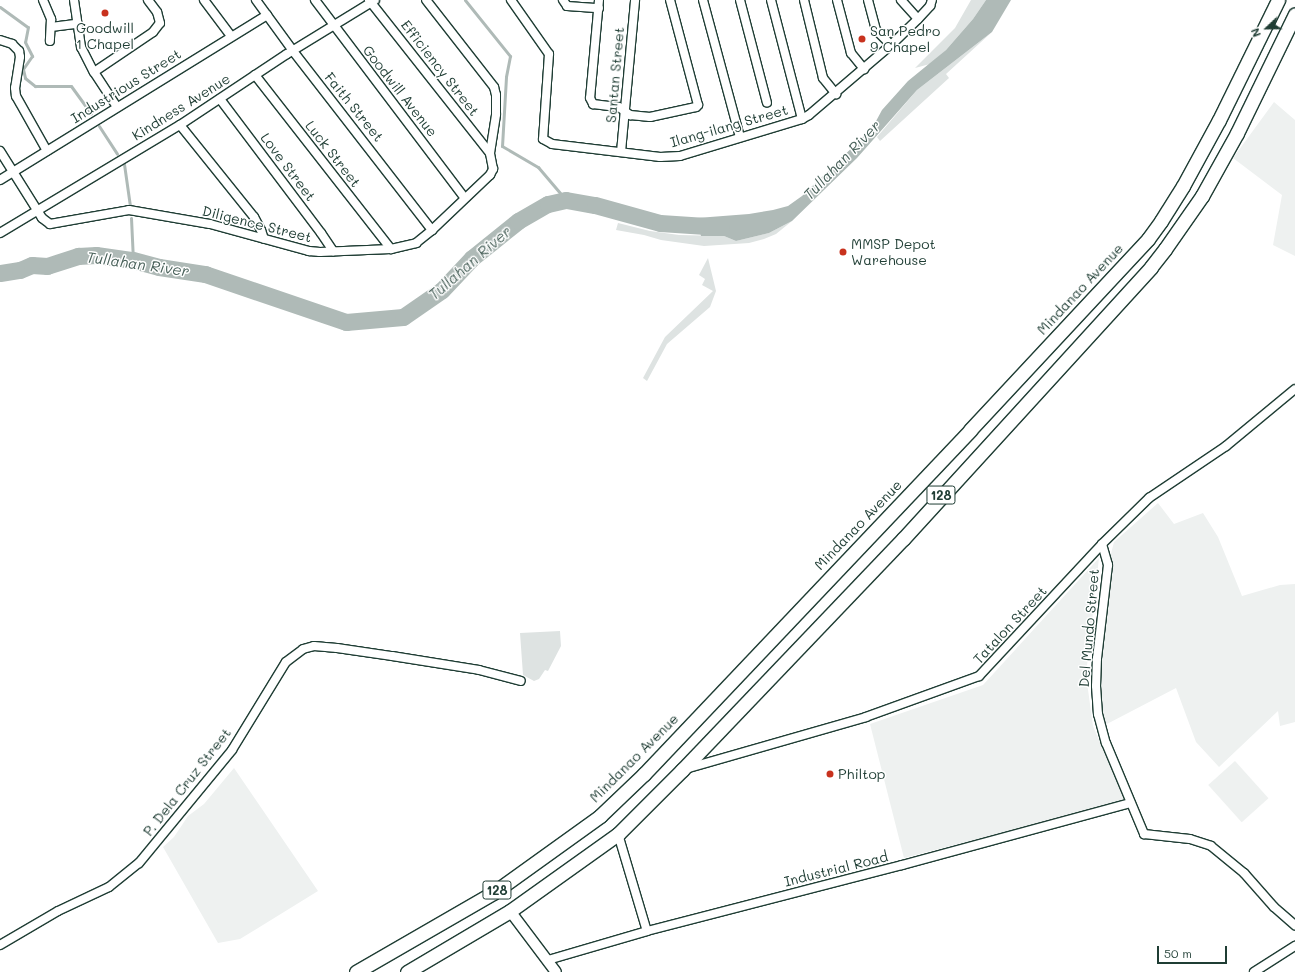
<!DOCTYPE html>
<html>
<head>
<meta charset="utf-8">
<style>
	body { margin:0 }
	#map { position:relative; width:1295px; height:972px; overflow:hidden; background:#fff; font-family:Mali,sans-serif }
	div>[style] { position:absolute }
	[style*='--x'] { left:calc(var(--x)*1px); top:calc(var(--y)*1px); width:calc(var(--w)*1px); rotate:calc(var(--a)*1deg) }
	.built>* { inset:0; background:#eef1f0; transform-origin:0 0 }
	.green>* { inset:0; background:#dee3e2 }
	.water>* { inset:0; background:#afbab7 }
	.stream>* { height:3px; margin:-1.5px; padding:0 1.5px; transform-origin:1.5px; border-radius:1.5px; background:#afbab7 }
	.river>* { height:17px; margin:-8.5px; padding:0 8.5px; transform-origin:8.5px; border-radius:8.5px; background:#afbab7 }
	.roads { filter:drop-shadow(1px 0 #1f3d34) drop-shadow(-1px 0 #1f3d34) drop-shadow(0 1px #1f3d34) drop-shadow(0 -1px #1f3d34) }
	.minor>* { height:8px; margin:-4px; padding:0 4px; transform-origin:4px; border-radius:4px; background:#fff }
	.tertiary>* { height:10px; margin:-5px; padding:0 5px; transform-origin:5px; border-radius:5px; background:#fff }
	.primary>* { height:13px; margin:-6.5px; padding:0 6.5px; transform-origin:6.5px; border-radius:6.5px; background:#fff }
	.dots>* { width:11px; height:11px; translate:-50% -50%; box-sizing:border-box; border:2px solid #fff; border-radius:50% }
	span { translate:-50% -50%; white-space:nowrap; text-align:center; line-height:1.15; -webkit-text-stroke:3px #fff; paint-order:stroke }
	.shield-label span { padding:1px 3px; background:#fff; border:1px solid; border-radius:3px; -webkit-text-stroke-width:0 }
	.shield-label { font-size:13px; color:#1f3d34; font-weight:700 }
	.poi-label { font-size:14px; color:#1f3d34 }
	.left { translate:0 -50%; text-align:left }
	.street-label { font-size:14px; color:#1f3d34 }
	.water-label { font-size:15px; color:#4a625b; font-style:italic }
	.north { position:absolute; left:1247px; top:8px; width:40px; height:40px; -webkit-text-stroke:3px #fff; paint-order:stroke; rotate:248deg; font-size:11px; font-weight:700; line-height:16px; text-align:center; color:#1f3d34 }
	.north::after { content:''; display:block; margin:auto; width:14px; height:18px; background:#1f3d34; clip-path:polygon(50% 0,100% 100%,50% 72%,0 100%) }
	.scale { position:absolute; left:1157px; top:946px; width:70px; height:18px; box-sizing:border-box; border:2px solid #1f3d34; border-top:0; padding-left:5px; font-size:12px; line-height:14px; white-space:nowrap; color:#1f3d34; -webkit-text-stroke:3px #fff; paint-order:stroke }
</style>
</head>
<body>
<div id="map">
	<div class="built">
		<i style="clip-path:polygon(1274px 102px,1295px 120px,1295px 256px,1273px 245px,1282px 195px,1233px 158px)"></i>
		<i style="clip-path:polygon(1158px 503px,1174px 524px,1203px 513px,1218px 537px,1242px 596px,1280px 585px,1295px 584px,1295px 722px,1280px 726px,1278px 711px,1219px 767px,1196px 742px,1176px 688px,1105px 725px,1097px 686px,1107px 569px,1114px 542px)"></i>
		<i style="clip-path:polygon(1099px 558px,1086px 675px,1093px 726px,1125px 801px,904px 858px,870px 724px,983px 685px)"></i>
		<i style="left:1235px;top:761px;width:50px;height:36px;rotate:48deg"></i>
		<i style="clip-path:polygon(234px 768px,318px 891px,240px 939px,218px 943px,163px 847px,174px 837px,188px 816px,204px 804px)"></i>
	</div>
	<div class="green">
		<i style="clip-path:polygon(971px 0,986px 0,973px 19px,946px 50px,930px 64px,915px 68px,955px 28px)"></i>
		<i style="clip-path:polygon(992px 32px,946px 74px,949px 78px,880px 141px,877px 137px,917px 90px)"></i>
		<i style="clip-path:polygon(792px 221px,776px 234px,764px 239px,749px 243px,704px 246px,661px 240px,644px 235px,616px 230px,618px 223px,650px 231px,679px 235px,724px 236px,736px 241px,769px 233px)"></i>
		<i style="clip-path:polygon(708px 258px,716px 291px,710px 307px,667px 344px,647px 381px,643px 378px,665px 337px,713px 291px,702px 285px,705px 279px,699px 275px)"></i>
		<i style="clip-path:polygon(560px 631px,561px 646px,548px 671px,545px 670px,539px 679px,534px 681px,523px 675px,520px 633px)"></i>
	</div>
	<div class="water">
		<i style="clip-path:polygon(986px 0,1011px 0,992px 32px,917px 90px,857px 158px,792px 221px,769px 233px,736px 241px,724px 236px,701px 236px,697px 218px,749px 214px,773px 210px,788px 206px,802px 196px,861px 139px,875px 123px,882px 110px,908px 81px,946px 50px,973px 19px)"></i>
	</div>
	<div class="stream">
		<i style="--x:465;--y:0;--w:72;--a:51.2"></i>
		<i style="--x:510;--y:56;--w:21;--a:101"></i>
		<i style="--x:506;--y:77;--w:69;--a:93.3"></i>
		<i style="--x:502;--y:146;--w:42;--a:30.3"></i>
		<i style="--x:538;--y:167;--w:43;--a:49.7"></i>
		<i style="--x:0;--y:7;--w:34;--a:36"></i>
		<i style="--x:28;--y:27;--w:15;--a:101"></i>
		<i style="--x:25;--y:42;--w:16;--a:63"></i>
		<i style="--x:32;--y:56;--w:16;--a:125"></i>
		<i style="--x:23;--y:69;--w:9;--a:77"></i>
		<i style="--x:25;--y:78;--w:13;--a:39"></i>
		<i style="--x:35;--y:86;--w:36;--a:0"></i>
		<i style="--x:71;--y:86;--w:34;--a:54"></i>
		<i style="--x:99;--y:126;--w:33;--a:57"></i>
		<i style="--x:124;--y:164;--w:42;--a:81.9"></i>
		<i style="--x:131;--y:218;--w:42;--a:87.3"></i>
	</div>
	<div class="river">
		<i style="--x:0;--y:273;--w:20;--a:-9"></i>
		<i style="--x:20;--y:270;--w:13;--a:-23"></i>
		<i style="--x:32;--y:265;--w:15;--a:4"></i>
		<i style="--x:47;--y:266;--w:33;--a:-18"></i>
		<i style="--x:78;--y:256;--w:18;--a:-3"></i>
		<i style="--x:96;--y:255;--w:37;--a:8"></i>
		<i style="--x:133;--y:260;--w:27;--a:15"></i>
		<i style="--x:159;--y:267;--w:47;--a:8.7"></i>
		<i style="--x:205;--y:274;--w:149;--a:18.8"></i>
		<i style="--x:346;--y:322;--w:57;--a:-5"></i>
		<i style="--x:403;--y:317;--w:47;--a:-34.7"></i>
		<i style="--x:442;--y:290;--w:44;--a:-46.8"></i>
		<i style="--x:472;--y:258;--w:59;--a:-38.8"></i>
		<i style="--x:518;--y:221;--w:34;--a:-30"></i>
		<i style="--x:548;--y:204;--w:18;--a:-13"></i>
		<i style="--x:566;--y:200;--w:29;--a:10"></i>
		<i style="--x:595;--y:205;--w:67;--a:15.5"></i>
		<i style="--x:660;--y:223;--w:61;--a:3.8"></i>
	</div>
	<div class="roads">
		<div class="minor">
			<i style="--x:43;--y:0;--w:21;--a:67"></i>
			<i style="--x:51;--y:19;--w:22;--a:93"></i>
			<i style="--x:74;--y:0;--w:48;--a:81.5"></i>
			<i style="--x:81;--y:47;--w:28;--a:63"></i>
			<i style="--x:94;--y:72;--w:42;--a:56.7"></i>
			<i style="--x:204;--y:0;--w:45;--a:53.1"></i>
			<i style="--x:256;--y:0;--w:63;--a:54"></i>
			<i style="--x:293;--y:51;--w:227;--a:52.2"></i>
			<i style="--x:315;--y:0;--w:248;--a:52.9"></i>
			<i style="--x:369;--y:0;--w:195;--a:51.7"></i>
			<i style="--x:511;--y:0;--w:66;--a:54.9"></i>
			<i style="--x:549;--y:54;--w:85;--a:94"></i>
			<i style="--x:543;--y:139;--w:10;--a:29"></i>
			<i style="--x:552;--y:144;--w:109;--a:6.9"></i>
			<i style="--x:660;--y:157;--w:20;--a:-3"></i>
			<i style="--x:680;--y:156;--w:127;--a:-16.9"></i>
			<i style="--x:802;--y:119;--w:8;--a:-30"></i>
			<i style="--x:809;--y:115;--w:108;--a:-40.5"></i>
			<i style="--x:891;--y:45;--w:37;--a:-44"></i>
			<i style="--x:918;--y:19;--w:18;--a:-47"></i>
			<i style="--x:930;--y:6;--w:6;--a:-72"></i>
			<i style="--x:563;--y:0;--w:7;--a:56"></i>
			<i style="--x:567;--y:6;--w:32;--a:4"></i>
			<i style="--x:599;--y:0;--w:98;--a:95.2"></i>
			<i style="--x:590;--y:98;--w:7;--a:63"></i>
			<i style="--x:593;--y:104;--w:26;--a:7"></i>
			<i style="--x:619;--y:107;--w:14;--a:36"></i>
			<i style="--x:630;--y:115;--w:20;--a:6"></i>
			<i style="--x:650;--y:117;--w:47;--a:-12.3"></i>
			<i style="--x:696;--y:107;--w:3;--a:-45"></i>
			<i style="--x:698;--y:105;--w:109;--a:-104.9"></i>
			<i style="--x:703;--y:0;--w:142;--a:74.9"></i>
			<i style="--x:740;--y:0;--w:106;--a:75.3"></i>
			<i style="--x:771;--y:0;--w:123;--a:75.4"></i>
			<i style="--x:804;--y:0;--w:80;--a:76.3"></i>
			<i style="--x:823;--y:78;--w:21;--a:51"></i>
			<i style="--x:837;--y:0;--w:55;--a:75.2"></i>
			<i style="--x:851;--y:53;--w:21;--a:51"></i>
			<i style="--x:868;--y:0;--w:31;--a:75"></i>
			<i style="--x:876;--y:30;--w:21;--a:45"></i>
			<i style="--x:901;--y:0;--w:25;--a:48"></i>
			<i style="--x:51;--y:27;--w:26;--a:-7"></i>
			<i style="--x:0;--y:40;--w:13;--a:18"></i>
			<i style="--x:12;--y:44;--w:10;--a:45"></i>
			<i style="--x:19;--y:51;--w:6;--a:81"></i>
			<i style="--x:20;--y:57;--w:31;--a:99"></i>
			<i style="--x:15;--y:88;--w:8;--a:83"></i>
			<i style="--x:16;--y:96;--w:63;--a:60.6"></i>
			<i style="--x:94;--y:72;--w:71;--a:-34.1"></i>
			<i style="--x:153;--y:32;--w:11;--a:-52"></i>
			<i style="--x:160;--y:23;--w:11;--a:-105"></i>
			<i style="--x:157;--y:12;--w:15;--a:-127"></i>
			<i style="--x:255;--y:75;--w:221;--a:52"></i>
			<i style="--x:220;--y:99;--w:168;--a:53"></i>
			<i style="--x:321;--y:233;--w:22;--a:56"></i>
			<i style="--x:180;--y:125;--w:118;--a:51.2"></i>
			<i style="--x:254;--y:217;--w:15;--a:62"></i>
			<i style="--x:261;--y:230;--w:9;--a:72"></i>
			<i style="--x:0;--y:151;--w:79;--a:57.9"></i>
			<i style="--x:42;--y:218;--w:10;--a:37"></i>
			<i style="--x:50;--y:224;--w:80;--a:-10"></i>
			<i style="--x:129;--y:210;--w:82;--a:9.8"></i>
			<i style="--x:210;--y:224;--w:103;--a:15.3"></i>
			<i style="--x:309;--y:251;--w:11;--a:5"></i>
			<i style="--x:320;--y:252;--w:71;--a:-2.4"></i>
			<i style="--x:391;--y:249;--w:26;--a:-13"></i>
			<i style="--x:416;--y:243;--w:21;--a:-39"></i>
			<i style="--x:432;--y:230;--w:80;--a:-43.5"></i>
			<i style="--x:490;--y:175;--w:7;--a:-63"></i>
			<i style="--x:493;--y:169;--w:16;--a:-101"></i>
			<i style="--x:490;--y:153;--w:39;--a:-81"></i>
			<i style="--x:496;--y:114;--w:19;--a:-90"></i>
			<i style="--x:496;--y:95;--w:8;--a:-104"></i>
			<i style="--x:494;--y:87;--w:110;--a:-128"></i>
			<i style="--x:621;--y:152;--w:153;--a:-84.7"></i>
			<i style="--x:0;--y:180;--w:314;--a:-31.7"></i>
			<i style="--x:0;--y:233;--w:210;--a:-31"></i>
			<i style="--x:180;--y:125;--w:128;--a:-33.6"></i>
			<i style="--x:287;--y:54;--w:103;--a:-31.5"></i>
			<i style="--x:1102;--y:544;--w:22;--a:74"></i>
			<i style="--x:1108;--y:565;--w:94;--a:96.7"></i>
			<i style="--x:1097;--y:658;--w:28;--a:92"></i>
			<i style="--x:1096;--y:686;--w:28;--a:86"></i>
			<i style="--x:1098;--y:714;--w:30;--a:75"></i>
			<i style="--x:1106;--y:743;--w:99;--a:67.3"></i>
			<i style="--x:1144;--y:834;--w:46;--a:6.2"></i>
			<i style="--x:1190;--y:839;--w:22;--a:18"></i>
			<i style="--x:1211;--y:846;--w:43;--a:39.3"></i>
			<i style="--x:1244;--y:873;--w:45;--a:48.6"></i>
			<i style="--x:1274;--y:907;--w:28;--a:41"></i>
			<i style="--x:685;--y:769;--w:188;--a:-16"></i>
			<i style="--x:866;--y:717;--w:120;--a:-19.9"></i>
			<i style="--x:979;--y:676;--w:180;--a:-47"></i>
			<i style="--x:1102;--y:544;--w:66;--a:-44.4"></i>
			<i style="--x:1149;--y:498;--w:93;--a:-34"></i>
			<i style="--x:1226;--y:446;--w:89;--a:-39.6"></i>
			<i style="--x:618;--y:834;--w:101;--a:73.4"></i>
			<i style="--x:0;--y:945;--w:67;--a:-30.4"></i>
			<i style="--x:58;--y:911;--w:56;--a:-25.2"></i>
			<i style="--x:109;--y:887;--w:38;--a:-39"></i>
			<i style="--x:139;--y:863;--w:146;--a:-50.5"></i>
			<i style="--x:232;--y:750;--w:103;--a:-58.5"></i>
			<i style="--x:286;--y:662;--w:21;--a:-37"></i>
			<i style="--x:303;--y:649;--w:11;--a:-15"></i>
			<i style="--x:314;--y:646;--w:23;--a:5"></i>
			<i style="--x:337;--y:648;--w:56;--a:8.3"></i>
			<i style="--x:392;--y:656;--w:88;--a:9.1"></i>
			<i style="--x:479;--y:670;--w:43;--a:14.7"></i>
			<i style="--x:548;--y:960;--w:103;--a:-16.3"></i>
			<i style="--x:647;--y:931;--w:263;--a:-14.5"></i>
			<i style="--x:902;--y:865;--w:236;--a:-15.2"></i>
			<i style="--x:1254;--y:972;--w:49;--a:-32.4"></i>
		</div>
		<div class="tertiary">
			<i style="--x:510;--y:911;--w:76;--a:53"></i>
		</div>
		<div class="primary">
			<i style="--x:356;--y:972;--w:158;--a:-30"></i>
			<i style="--x:493;--y:893;--w:132;--a:-35.7"></i>
			<i style="--x:600;--y:816;--w:61;--a:-43.7"></i>
			<i style="--x:644;--y:774;--w:474;--a:-46.5"></i>
			<i style="--x:970;--y:430;--w:261;--a:-47"></i>
			<i style="--x:1148;--y:239;--w:22;--a:-54"></i>
			<i style="--x:1161;--y:221;--w:41;--a:-57.8"></i>
			<i style="--x:1183;--y:186;--w:75;--a:-61.4"></i>
			<i style="--x:1219;--y:120;--w:134;--a:-63.8"></i>
			<i style="--x:407;--y:972;--w:120;--a:-30.6"></i>
			<i style="--x:510;--y:911;--w:133;--a:-35.5"></i>
			<i style="--x:618;--y:834;--w:91;--a:-45"></i>
			<i style="--x:682;--y:770;--w:320;--a:-46.3"></i>
			<i style="--x:903;--y:539;--w:368;--a:-47.6"></i>
			<i style="--x:1151;--y:267;--w:23;--a:-52"></i>
			<i style="--x:1165;--y:249;--w:65;--a:-55.1"></i>
			<i style="--x:1202;--y:196;--w:72;--a:-60.9"></i>
			<i style="--x:1237;--y:133;--w:132;--a:-64"></i>
		</div>
	</div>
	<div class="dots">
		<i style="left:105px;top:13px;background:#c8321e"></i>
		<i style="left:862px;top:39px;background:#c8321e"></i>
		<i style="left:843px;top:252px;background:#c8321e"></i>
		<i style="left:830px;top:774px;background:#c8321e"></i>
	</div>
	<div class="shield-label">
		<span style="left:941px;top:495px">128</span>
		<span style="left:497px;top:890px">128</span>
	</div>
	<div class="poi-label">
		<span style="left:105px;top:36px">Goodwill<br>1 Chapel</span>
		<span class="left" style="left:870px;top:39px">San Pedro<br>9 Chapel</span>
		<span class="left" style="left:851px;top:252px">MMSP Depot<br>Warehouse</span>
		<span class="left" style="left:838px;top:774px">Philtop</span>
	</div>
	<div class="street-label">
		<span style="left:440px;top:68px;rotate:52deg">Efficiency Street</span>
		<span style="left:615px;top:75px;rotate:-85deg">Santan Street</span>
		<span style="left:126px;top:86px;rotate:-32deg">Industrious Street</span>
		<span style="left:400px;top:91px;rotate:52deg">Goodwill Avenue</span>
		<span style="left:181px;top:107px;rotate:-32deg">Kindness Avenue</span>
		<span style="left:354px;top:107px;rotate:51deg">Faith Street</span>
		<span style="left:729px;top:126px;rotate:-16deg">Ilang-ilang Street</span>
		<span style="left:333px;top:154px;rotate:52deg">Luck Street</span>
		<span style="left:288px;top:167px;rotate:53deg">Love Street</span>
		<span style="left:257px;top:224px;rotate:14deg">Diligence Street</span>
		<span style="left:1080px;top:289px;rotate:-47deg">Mindanao Avenue</span>
		<span style="left:858px;top:525px;rotate:-46deg">Mindanao Avenue</span>
		<span style="left:1010px;top:625px;rotate:-47deg">Tatalon Street</span>
		<span style="left:1089px;top:628px;rotate:-85deg">Del Mundo Street</span>
		<span style="left:634px;top:758px;rotate:-45deg">Mindanao Avenue</span>
		<span style="left:187px;top:782px;rotate:-52deg">P. Dela Cruz Street</span>
		<span style="left:836px;top:869px;rotate:-14deg">Industrial Road</span>
	</div>
	<div class="water-label">
		<span style="left:842px;top:160px;rotate:-46deg">Tullahan River</span>
		<span style="left:470px;top:263px;rotate:-41deg">Tullahan River</span>
		<span style="left:138px;top:264px;rotate:8deg">Tullahan River</span>
	</div>
	<div class="north">N</div>
	<div class="scale">50 m</div>
</div>
</body>
</html>
